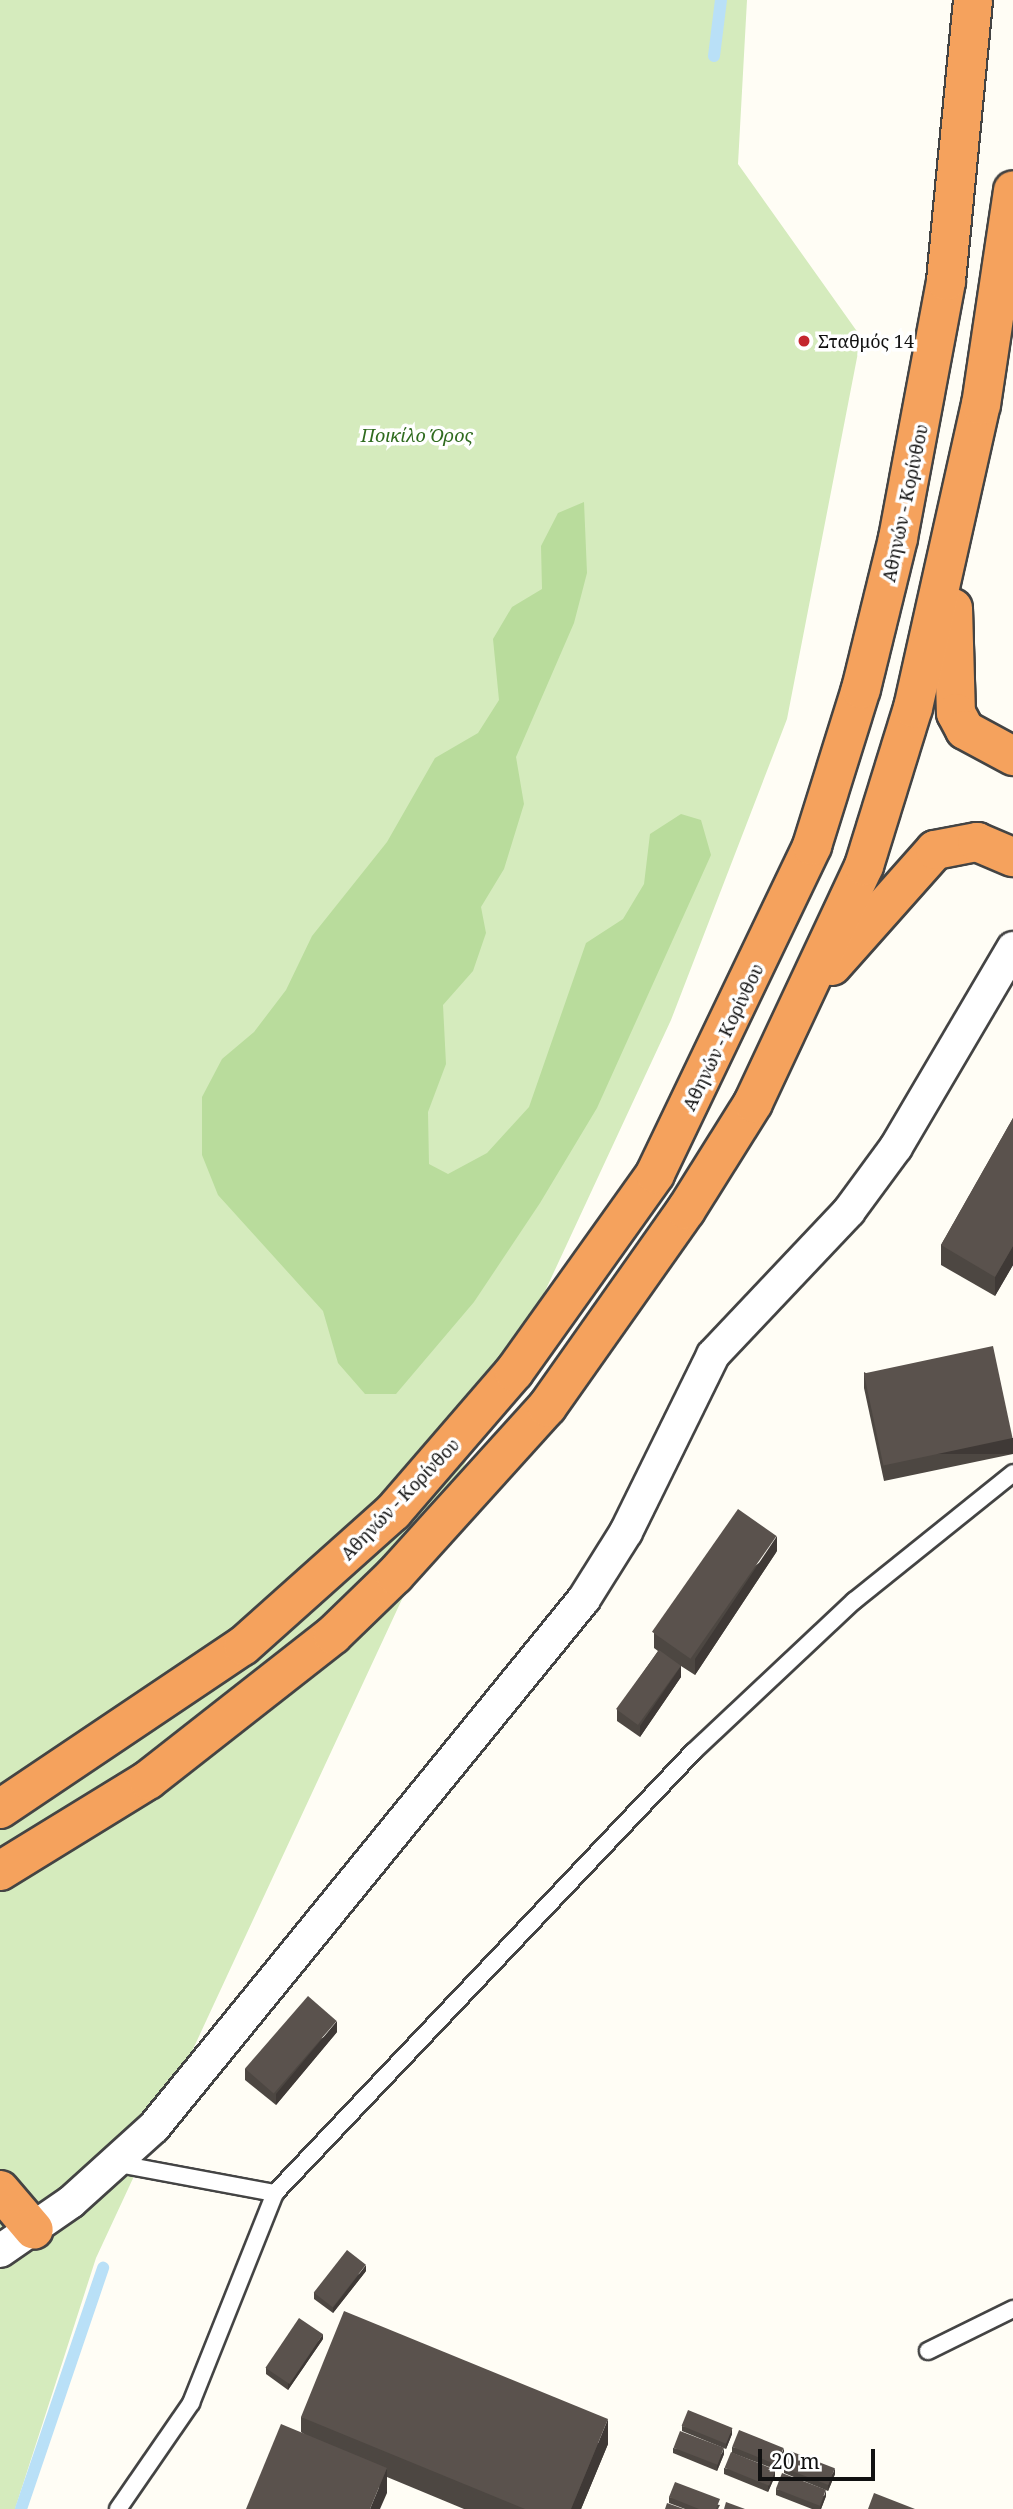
<!DOCTYPE html>
<html>
<head>
<meta charset="utf-8">
<style>
	body { margin:0 }
	#map { position:relative; width:1013px; height:2509px; overflow:hidden; background:#fffdf5; font-family:"Noto Serif",serif }
	div>[style] { position:absolute }
	[style*='--x'] { left:calc(var(--x)*1px); top:calc(var(--y)*1px); width:calc(var(--w)*1px); rotate:calc(var(--a)*1deg) }
	.green>* { inset:0; background:#d5ebbd }
	.forest>* { inset:0; background:#b9dc9c }
	.stream>* { height:12px; margin:-6px; padding:0 6px; transform-origin:6px; border-radius:6px; background:#b9e0f7 }
	.roads { filter:drop-shadow(2px 0 #444) drop-shadow(-2px 0 #444) drop-shadow(0 2px #444) drop-shadow(0 -2px #444) }
	.lane>* { height:16px; margin:-8px; padding:0 8px; transform-origin:8px; border-radius:8px; background:#fff }
	.street>* { height:32px; margin:-16px; padding:0 16px; transform-origin:16px; border-radius:16px; background:#fff }
	.highway>* { height:38px; margin:-19px; padding:0 19px; transform-origin:19px; border-radius:19px; background:#f5a25d }
	.wall>* { inset:0; background:#4d4742 }
	.shaded-wall>* { inset:0; background:#3f3936; transform-origin:0 0 }
	.building>* { inset:0; background:#5a524d; transform-origin:0 0 }
	.dots>* { width:19px; height:19px; translate:-50% -50%; box-sizing:border-box; border:4px solid #fff; border-radius:50% }
	span { translate:-50% -50%; white-space:nowrap; text-align:center; line-height:1.15; -webkit-text-stroke:7px #fff; paint-order:stroke }
	.poi-label { font-size:18px; color:#111 }
	.left { translate:0 -50%; text-align:left }
	.park-label { font-size:18px; color:#2f6b1f; font-style:italic }
	.street-label { font-size:18px; color:#111 }
	.scale { position:absolute; left:758px; top:2449px; width:117px; height:32px; box-sizing:border-box; border:4px solid #111; border-top:0; padding-left:9px; font-size:21px; line-height:24px; white-space:nowrap; color:#111; -webkit-text-stroke:5px #fff; paint-order:stroke }
</style>
</head>
<body>
<div id="map">
	<div class="green">
		<i style="clip-path:polygon(0 0,747px 0,738px 164px,861px 337px,787px 719px,671px 1020px,96px 2258px,15px 2509px,0 2509px)"></i>
	</div>
	<div class="forest">
		<i style="clip-path:polygon(584px 502px,587px 573px,574px 623px,516px 757px,524px 804px,504px 869px,481px 907px,486px 933px,473px 971px,443px 1005px,446px 1064px,428px 1112px,429px 1164px,448px 1174px,487px 1153px,529px 1107px,586px 943px,623px 919px,644px 884px,650px 834px,681px 814px,701px 820px,711px 855px,597px 1108px,540px 1203px,474px 1302px,396px 1394px,365px 1394px,338px 1363px,323px 1311px,218px 1195px,202px 1155px,202px 1097px,222px 1059px,254px 1032px,286px 990px,312px 936px,387px 842px,435px 758px,478px 733px,499px 700px,493px 639px,512px 607px,542px 589px,541px 546px,558px 513px)"></i>
	</div>
	<div class="stream">
		<i style="--x:714;--y:56;--w:56;--a:-82.9"></i>
		<i style="--x:21;--y:2509;--w:255;--a:-71.2"></i>
	</div>
	<div class="roads">
		<div class="lane">
			<i style="--x:114;--y:2163;--w:164;--a:10.6"></i>
			<i style="--x:928;--y:2351;--w:95;--a:-26.3"></i>
			<i style="--x:118;--y:2509;--w:129;--a:-55.4"></i>
			<i style="--x:191;--y:2403;--w:226;--a:-68.2"></i>
			<i style="--x:275;--y:2193;--w:608;--a:-46.53"></i>
			<i style="--x:693;--y:1752;--w:221;--a:-43.2"></i>
			<i style="--x:854;--y:1601;--w:204;--a:-38.8"></i>
		</div>
		<div class="street">
			<i style="--x:0;--y:2251;--w:86;--a:-34.6"></i>
			<i style="--x:71;--y:2202;--w:112;--a:-42.1"></i>
			<i style="--x:154;--y:2127;--w:681;--a:-50.84"></i>
			<i style="--x:584;--y:1599;--w:79;--a:-57.9"></i>
			<i style="--x:626;--y:1532;--w:197;--a:-63.8"></i>
			<i style="--x:713;--y:1355;--w:198;--a:-46.6"></i>
			<i style="--x:849;--y:1211;--w:79;--a:-53.7"></i>
			<i style="--x:896;--y:1147;--w:231;--a:-59.5"></i>
		</div>
		<div class="highway">
			<i style="--x:953;--y:608;--w:105;--a:88.4"></i>
			<i style="--x:956;--y:713;--w:19;--a:62"></i>
			<i style="--x:965;--y:730;--w:55;--a:28.4"></i>
			<i style="--x:832;--y:966;--w:155;--a:-48.4"></i>
			<i style="--x:935;--y:850;--w:43;--a:-10.8"></i>
			<i style="--x:977;--y:842;--w:39;--a:23"></i>
			<i style="--x:0;--y:1809;--w:293;--a:-33.9"></i>
			<i style="--x:243;--y:1646;--w:201;--a:-41.8"></i>
			<i style="--x:393;--y:1512;--w:185;--a:-49.2"></i>
			<i style="--x:514;--y:1372;--w:243;--a:-54.5"></i>
			<i style="--x:655;--y:1174;--w:364;--a:-64.4"></i>
			<i style="--x:812;--y:846;--w:164;--a:-72.7"></i>
			<i style="--x:861;--y:689;--w:155;--a:-76.2"></i>
			<i style="--x:898;--y:538;--w:261;--a:-79.4"></i>
			<i style="--x:946;--y:281;--w:282;--a:-84.5"></i>
			<i style="--x:0;--y:1871;--w:174;--a:-31.6"></i>
			<i style="--x:148;--y:1780;--w:235;--a:-38.1"></i>
			<i style="--x:333;--y:1635;--w:86;--a:-44.1"></i>
			<i style="--x:395;--y:1575;--w:227;--a:-47.9"></i>
			<i style="--x:547;--y:1407;--w:241;--a:-54.8"></i>
			<i style="--x:686;--y:1210;--w:126;--a:-57.9"></i>
			<i style="--x:753;--y:1103;--w:262;--a:-64.9"></i>
			<i style="--x:864;--y:866;--w:165;--a:-72.8"></i>
			<i style="--x:913;--y:708;--w:311;--a:-77.4"></i>
			<i style="--x:981;--y:405;--w:217;--a:-81.5"></i>
			<i style="--x:0;--y:2190;--w:52;--a:49.6"></i>
		</div>
	</div>
	<div class="wall">
		<i style="clip-path:polygon(1013px 1118px,1013px 1265px,995px 1296px,941px 1265px,941px 1245px)"></i>
		<i style="clip-path:polygon(864px 1372px,1013px 1454px,884px 1481px,864px 1388px)"></i>
		<i style="clip-path:polygon(777px 1551px,695px 1675px,681px 1666px,681px 1677px,640px 1737px,617px 1721px,617px 1710px,658px 1651px,654px 1648px,654px 1633px)"></i>
		<i style="clip-path:polygon(337px 2032px,276px 2105px,245px 2080px,245px 2069px)"></i>
		<i style="clip-path:polygon(366px 2271px,333px 2313px,314px 2299px,314px 2293px)"></i>
		<i style="clip-path:polygon(323px 2339px,288px 2390px,266px 2374px,266px 2368px)"></i>
		<i style="clip-path:polygon(301px 2417px,608px 2444px,581px 2509px,464px 2509px,387px 2477px,387px 2493px,301px 2432px)"></i>
		<i style="clip-path:polygon(682px 2426px,732px 2434px,726px 2449px,682px 2431px)"></i>
		<i style="clip-path:polygon(732px 2447px,784px 2454px,777px 2470px,732px 2453px)"></i>
		<i style="clip-path:polygon(673px 2448px,724px 2454px,717px 2471px,673px 2453px)"></i>
		<i style="clip-path:polygon(724px 2468px,775px 2476px,768px 2492px,724px 2474px)"></i>
		<i style="clip-path:polygon(784px 2468px,835px 2474px,828px 2491px,784px 2473px)"></i>
		<i style="clip-path:polygon(776px 2489px,826px 2496px,821px 2509px,812px 2509px,776px 2495px)"></i>
		<i style="clip-path:polygon(669px 2497px,720px 2505px,718px 2509px,685px 2509px,669px 2503px)"></i>
	</div>
	<div class="shaded-wall">
		<i style="clip-path:polygon(1013px 1246px,1013px 1265px,995px 1296px,995px 1277px)"></i>
		<i style="left:1013px;top:1438px;width:16px;height:132px;rotate:90deg"></i>
		<i style="clip-path:polygon(777px 1536px,777px 1551px,695px 1675px,695px 1659px)"></i>
		<i style="clip-path:polygon(681px 1666px,681px 1677px,640px 1737px,640px 1726px)"></i>
		<i style="clip-path:polygon(337px 2021px,337px 2032px,276px 2105px,276px 2094px)"></i>
		<i style="clip-path:polygon(366px 2265px,366px 2271px,333px 2313px,333px 2308px)"></i>
		<i style="clip-path:polygon(323px 2334px,323px 2339px,288px 2390px,288px 2384px)"></i>
		<i style="clip-path:polygon(608px 2419px,608px 2444px,581px 2509px,571px 2509px)"></i>
		<i style="clip-path:polygon(732px 2428px,732px 2434px,726px 2449px,726px 2443px)"></i>
		<i style="clip-path:polygon(724px 2448px,724px 2454px,717px 2471px,717px 2466px)"></i>
		<i style="clip-path:polygon(784px 2448px,784px 2454px,777px 2470px,777px 2464px)"></i>
		<i style="clip-path:polygon(387px 2468px,387px 2493px,380px 2509px,370px 2509px)"></i>
		<i style="clip-path:polygon(835px 2468px,835px 2474px,828px 2491px,828px 2485px)"></i>
		<i style="clip-path:polygon(775px 2470px,775px 2476px,768px 2492px,768px 2486px)"></i>
		<i style="clip-path:polygon(826px 2490px,826px 2496px,821px 2509px,820px 2509px)"></i>
	</div>
	<div class="building">
		<i style="clip-path:polygon(1013px 1118px,1013px 1246px,995px 1277px,941px 1245px)"></i>
		<i style="left:993px;top:1346px;width:94px;height:132px;rotate:78deg"></i>
		<i style="left:738px;top:1509px;width:47px;height:150px;rotate:35deg"></i>
		<i style="left:659px;top:1650px;width:27px;height:73px;rotate:36deg"></i>
		<i style="left:308px;top:1996px;width:38px;height:96px;rotate:41deg"></i>
		<i style="left:347px;top:2250px;width:24px;height:54px;rotate:38deg"></i>
		<i style="clip-path:polygon(344px 2311px,608px 2419px,571px 2509px,525px 2509px,301px 2417px)"></i>
		<i style="left:299px;top:2318px;width:29px;height:60px;rotate:34deg"></i>
		<i style="left:688px;top:2410px;width:48px;height:17px;rotate:22deg"></i>
		<i style="clip-path:polygon(281px 2424px,387px 2468px,370px 2509px,246px 2509px)"></i>
		<i style="left:739px;top:2430px;width:48px;height:18px;rotate:22deg"></i>
		<i style="left:680px;top:2431px;width:47px;height:18px;rotate:21deg"></i>
		<i style="left:790px;top:2451px;width:48px;height:18px;rotate:21deg"></i>
		<i style="left:731px;top:2452px;width:48px;height:17px;rotate:22deg"></i>
		<i style="left:782px;top:2473px;width:47px;height:17px;rotate:21deg"></i>
		<i style="clip-path:polygon(675px 2482px,720px 2499px,716px 2509px,699px 2509px,669px 2497px)"></i>
		<i style="clip-path:polygon(874px 2493px,915px 2509px,868px 2509px)"></i>
		<i style="clip-path:polygon(726px 2502px,745px 2509px,724px 2509px)"></i>
		<i style="clip-path:polygon(667px 2503px,684px 2509px,665px 2509px)"></i>
	</div>
	<div class="dots">
		<i style="left:804px;top:341px;background:#c4262e"></i>
	</div>
	<div class="poi-label">
		<span class="left" style="left:818px;top:341px">Σταθμός 14</span>
	</div>
	<div class="park-label">
		<span style="left:417px;top:435px">Ποικίλο Όρος</span>
	</div>
	<div class="street-label">
		<span style="left:905px;top:503px;rotate:-78deg">Αθηνών - Κορίνθου</span>
		<span style="left:723px;top:1037px;rotate:-64deg">Αθηνών - Κορίνθου</span>
		<span style="left:400px;top:1499px;rotate:-46deg">Αθηνών - Κορίνθου</span>
	</div>
	<div class="scale">20 m</div>
</div>
</body>
</html>
